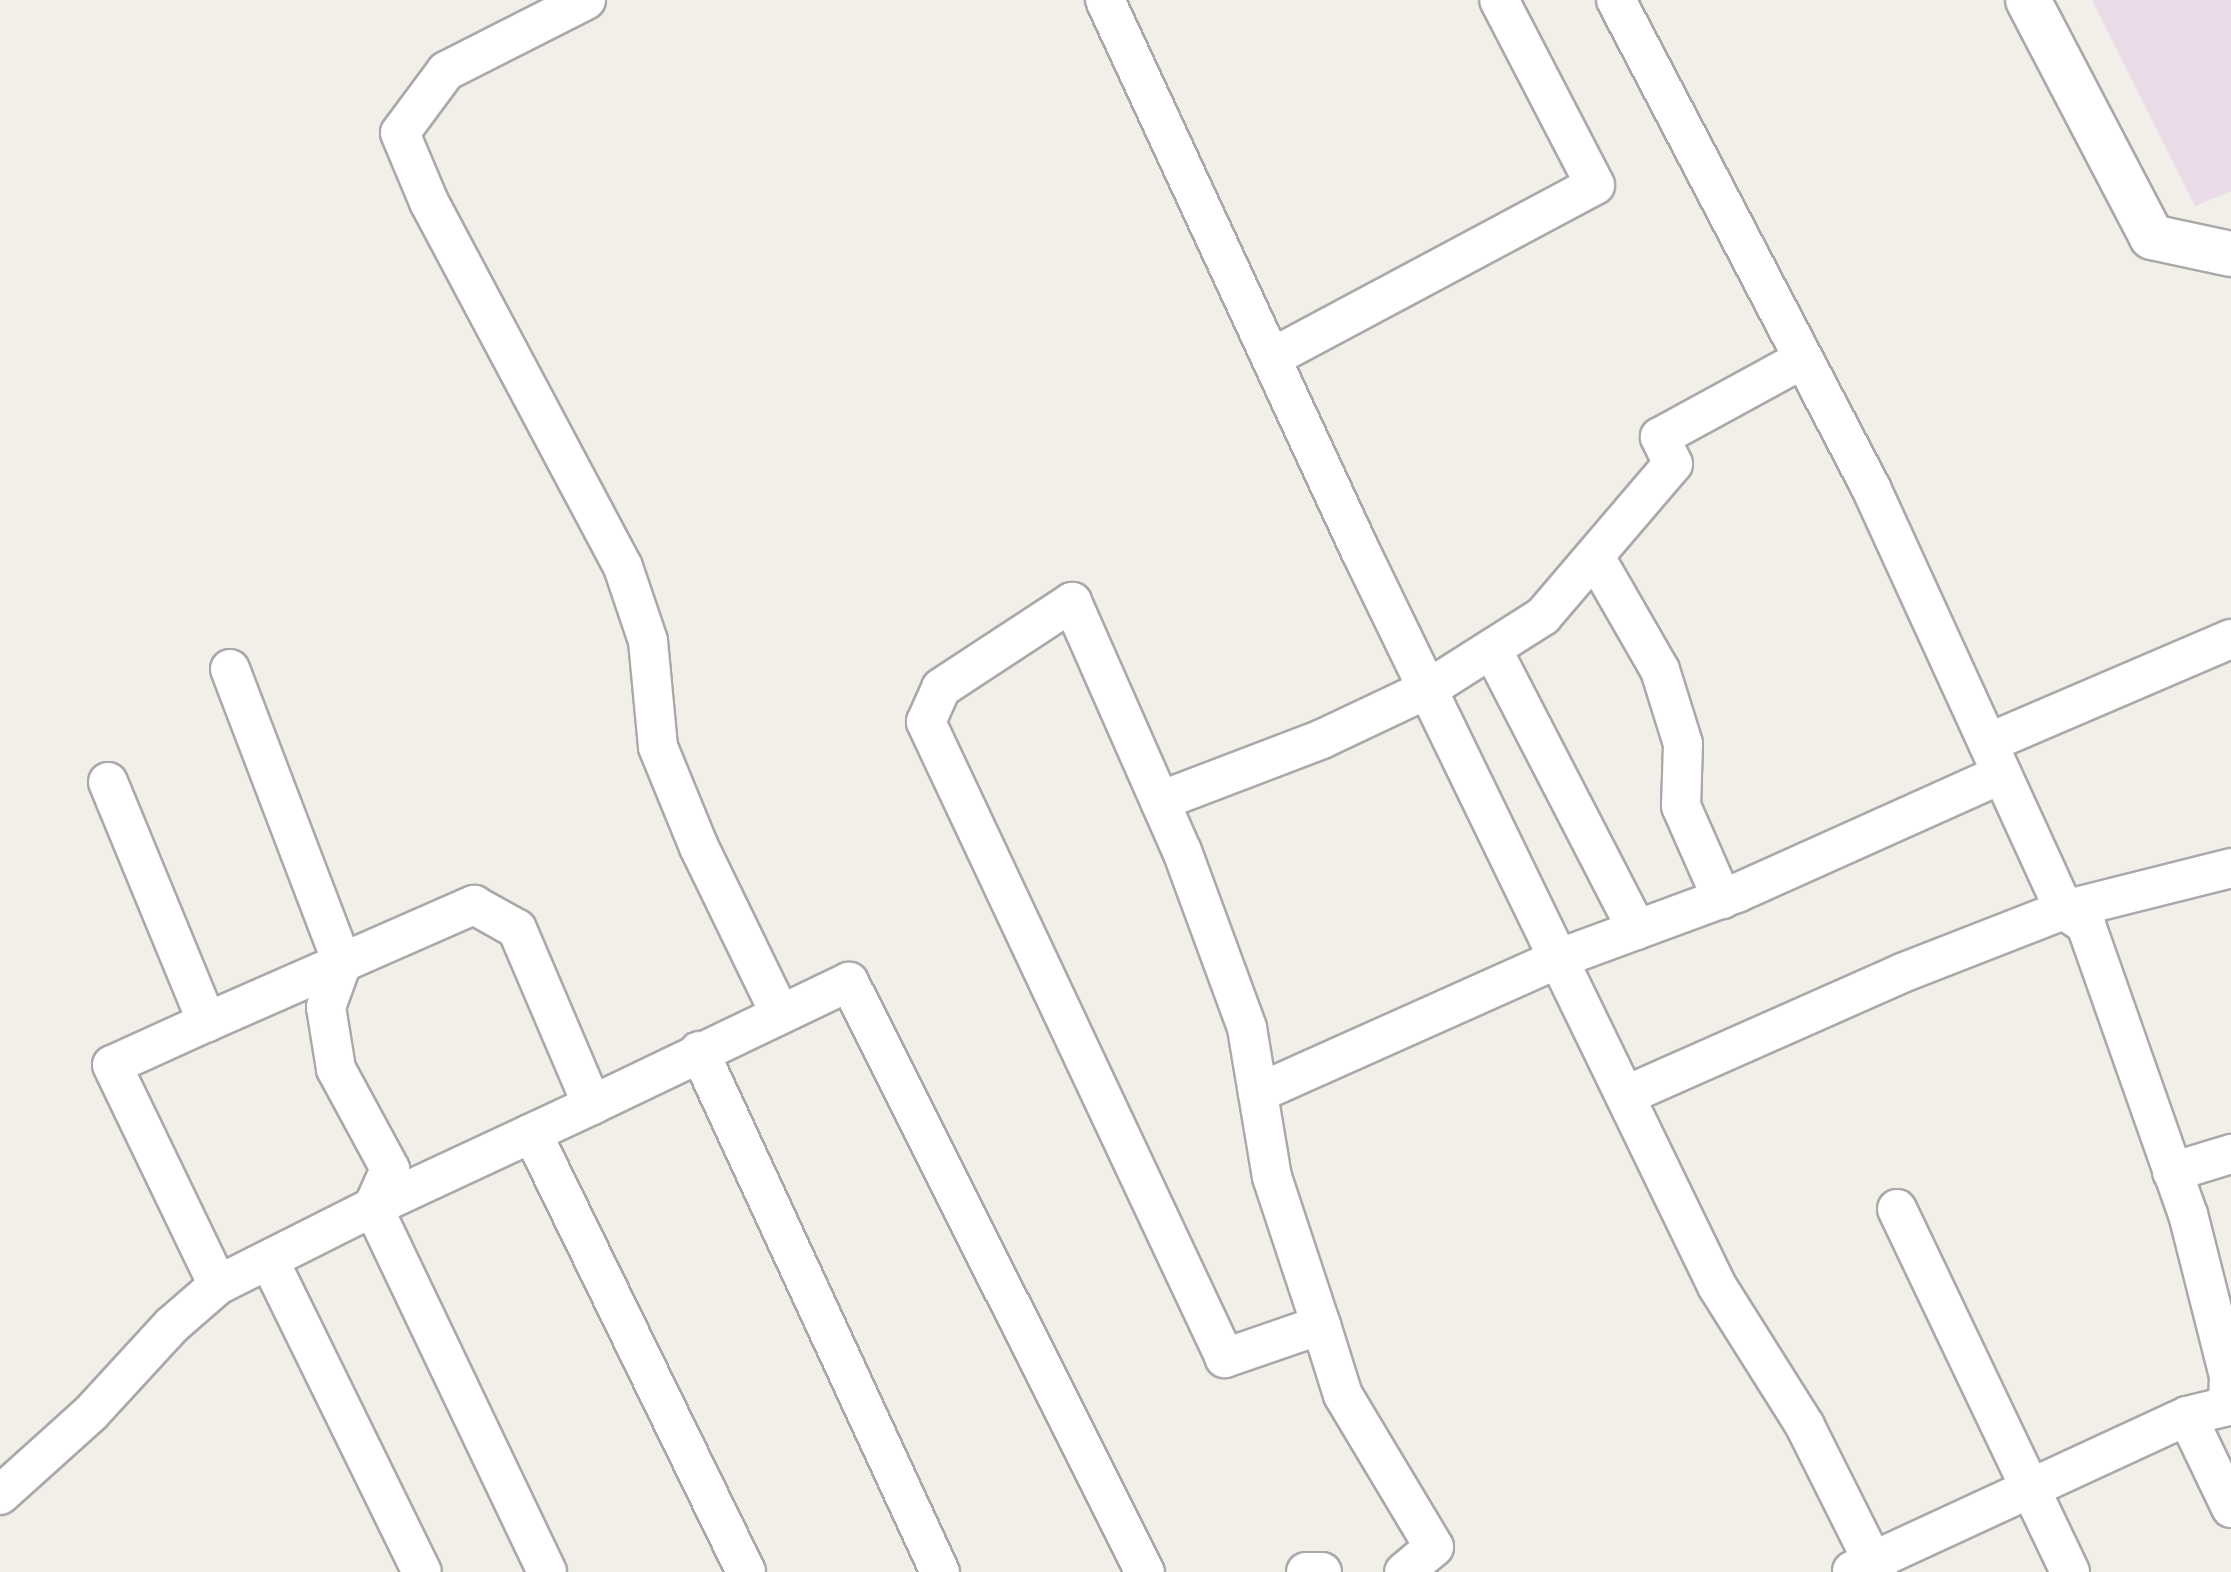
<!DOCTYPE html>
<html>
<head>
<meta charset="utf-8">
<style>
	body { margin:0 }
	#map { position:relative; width:2231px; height:1572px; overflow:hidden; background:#f2efe9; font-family:"Sofia Sans Condensed",sans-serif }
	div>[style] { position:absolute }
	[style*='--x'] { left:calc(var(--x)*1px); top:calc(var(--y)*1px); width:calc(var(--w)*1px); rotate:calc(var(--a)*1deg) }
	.industrial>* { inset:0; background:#ebdbe8 }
	.roads { filter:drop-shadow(2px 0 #a9a9a9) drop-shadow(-2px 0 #a9a9a9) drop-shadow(0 2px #a9a9a9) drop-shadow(0 -2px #a9a9a9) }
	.minor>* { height:38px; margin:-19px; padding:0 19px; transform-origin:19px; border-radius:19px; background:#fff }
	.tertiary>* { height:44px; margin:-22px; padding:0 22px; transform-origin:22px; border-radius:22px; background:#fff }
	span { translate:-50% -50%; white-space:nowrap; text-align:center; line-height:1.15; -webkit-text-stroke:7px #fff; paint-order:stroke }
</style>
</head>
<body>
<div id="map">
	<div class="industrial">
		<i style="clip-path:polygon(2092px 0,2231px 0,2231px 191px,2195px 206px)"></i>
	</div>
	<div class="roads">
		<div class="minor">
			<i style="--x:586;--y:0;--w:157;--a:153.1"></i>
			<i style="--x:446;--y:71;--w:77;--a:126.6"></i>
			<i style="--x:400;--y:133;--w:75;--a:67.2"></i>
			<i style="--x:429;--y:202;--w:413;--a:62"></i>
			<i style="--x:623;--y:567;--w:78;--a:71.3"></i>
			<i style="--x:648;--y:641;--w:106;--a:84.6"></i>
			<i style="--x:658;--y:747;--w:108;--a:67.7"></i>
			<i style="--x:699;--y:847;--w:186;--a:64.1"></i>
			<i style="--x:1105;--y:0;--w:606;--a:65.13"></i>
			<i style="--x:1360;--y:550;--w:818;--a:64.12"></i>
			<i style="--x:1717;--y:1286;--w:165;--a:57.8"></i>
			<i style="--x:1805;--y:1426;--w:163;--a:63.4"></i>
			<i style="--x:1616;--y:0;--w:551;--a:62.41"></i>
			<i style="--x:1871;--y:488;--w:464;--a:65.4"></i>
			<i style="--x:2064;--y:910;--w:172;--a:-14.1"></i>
			<i style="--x:1271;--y:358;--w:367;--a:-28.1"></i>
			<i style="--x:1595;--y:185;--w:208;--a:-117.4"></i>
			<i style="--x:1595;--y:557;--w:130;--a:60.1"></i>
			<i style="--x:1660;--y:670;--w:77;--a:72.7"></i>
			<i style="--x:1683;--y:744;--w:62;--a:91.8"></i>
			<i style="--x:1681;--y:806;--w:102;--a:66.2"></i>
			<i style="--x:1492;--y:649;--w:316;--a:62.7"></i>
			<i style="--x:230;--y:669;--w:315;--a:69.1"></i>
			<i style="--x:342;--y:963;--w:47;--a:110"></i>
			<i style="--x:326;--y:1007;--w:63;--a:80.8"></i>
			<i style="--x:336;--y:1069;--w:114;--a:61.6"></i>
			<i style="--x:390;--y:1169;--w:42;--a:114.1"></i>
			<i style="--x:1988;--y:743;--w:264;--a:-23.2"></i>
			<i style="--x:108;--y:782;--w:260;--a:67.6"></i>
			<i style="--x:207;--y:1022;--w:104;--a:155.6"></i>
			<i style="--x:112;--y:1065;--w:244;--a:64.3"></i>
			<i style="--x:1160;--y:801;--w:173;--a:-20.9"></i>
			<i style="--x:1322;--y:739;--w:117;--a:-25.3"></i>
			<i style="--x:1428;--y:689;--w:136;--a:-32.4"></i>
			<i style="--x:1543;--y:616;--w:200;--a:-49.5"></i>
			<i style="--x:1673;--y:464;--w:30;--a:-116"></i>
			<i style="--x:1660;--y:437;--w:163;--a:-28.6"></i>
			<i style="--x:207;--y:1022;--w:292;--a:-23.7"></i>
			<i style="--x:474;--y:905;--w:49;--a:29.2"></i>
			<i style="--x:517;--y:929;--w:191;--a:66.9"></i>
			<i style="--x:592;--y:1105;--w:242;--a:155"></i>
			<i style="--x:699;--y:1051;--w:574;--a:65.18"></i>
			<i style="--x:1258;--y:1093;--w:331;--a:-24.1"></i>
			<i style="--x:1560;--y:958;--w:189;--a:-20.2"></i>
			<i style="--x:1737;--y:893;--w:290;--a:-24.2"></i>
			<i style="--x:1627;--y:1095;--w:301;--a:-23.9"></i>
			<i style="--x:1902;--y:973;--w:174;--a:-21.3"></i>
			<i style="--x:2064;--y:910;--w:27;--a:34"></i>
			<i style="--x:2086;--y:925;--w:306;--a:70.6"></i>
			<i style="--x:2188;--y:1214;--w:167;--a:75.8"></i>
			<i style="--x:2229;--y:1376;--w:30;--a:92"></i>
			<i style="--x:2228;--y:1406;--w:42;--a:166.3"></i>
			<i style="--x:2187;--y:1416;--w:369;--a:155.2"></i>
			<i style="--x:592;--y:1105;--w:285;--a:-25.6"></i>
			<i style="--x:849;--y:982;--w:660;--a:63.36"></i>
			<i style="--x:532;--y:1133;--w:488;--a:64"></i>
			<i style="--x:2172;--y:1172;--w:62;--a:-17"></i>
			<i style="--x:1897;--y:1209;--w:402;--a:64.5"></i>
			<i style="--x:269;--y:1260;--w:347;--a:63.9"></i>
			<i style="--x:1321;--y:1325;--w:102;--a:161"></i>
			<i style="--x:1225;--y:1358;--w:703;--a:-115.18"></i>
			<i style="--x:926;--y:722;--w:37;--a:-66"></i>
			<i style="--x:941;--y:688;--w:157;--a:-33.3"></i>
			<i style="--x:1072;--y:602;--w:272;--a:66.2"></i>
			<i style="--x:1182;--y:851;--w:189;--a:69.8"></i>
			<i style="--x:1247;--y:1028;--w:151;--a:80.5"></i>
			<i style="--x:1272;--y:1177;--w:156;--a:71.7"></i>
			<i style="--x:1321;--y:1325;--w:73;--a:72.6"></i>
			<i style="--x:1343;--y:1395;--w:177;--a:59.1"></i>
			<i style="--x:1434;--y:1547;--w:39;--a:140"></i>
			<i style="--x:2187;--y:1416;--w:102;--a:64.4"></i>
			<i style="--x:0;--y:1495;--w:122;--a:-42"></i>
			<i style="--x:91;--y:1413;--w:120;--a:-47.4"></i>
			<i style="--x:172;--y:1325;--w:61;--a:-41"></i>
			<i style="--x:218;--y:1285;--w:174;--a:-26.7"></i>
			<i style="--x:373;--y:1207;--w:404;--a:64.5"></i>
			<i style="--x:1306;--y:1572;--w:16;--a:0"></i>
		</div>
		<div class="tertiary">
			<i style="--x:2028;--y:0;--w:267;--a:62.4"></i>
			<i style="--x:2152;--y:237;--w:81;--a:12.1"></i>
		</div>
	</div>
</div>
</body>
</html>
